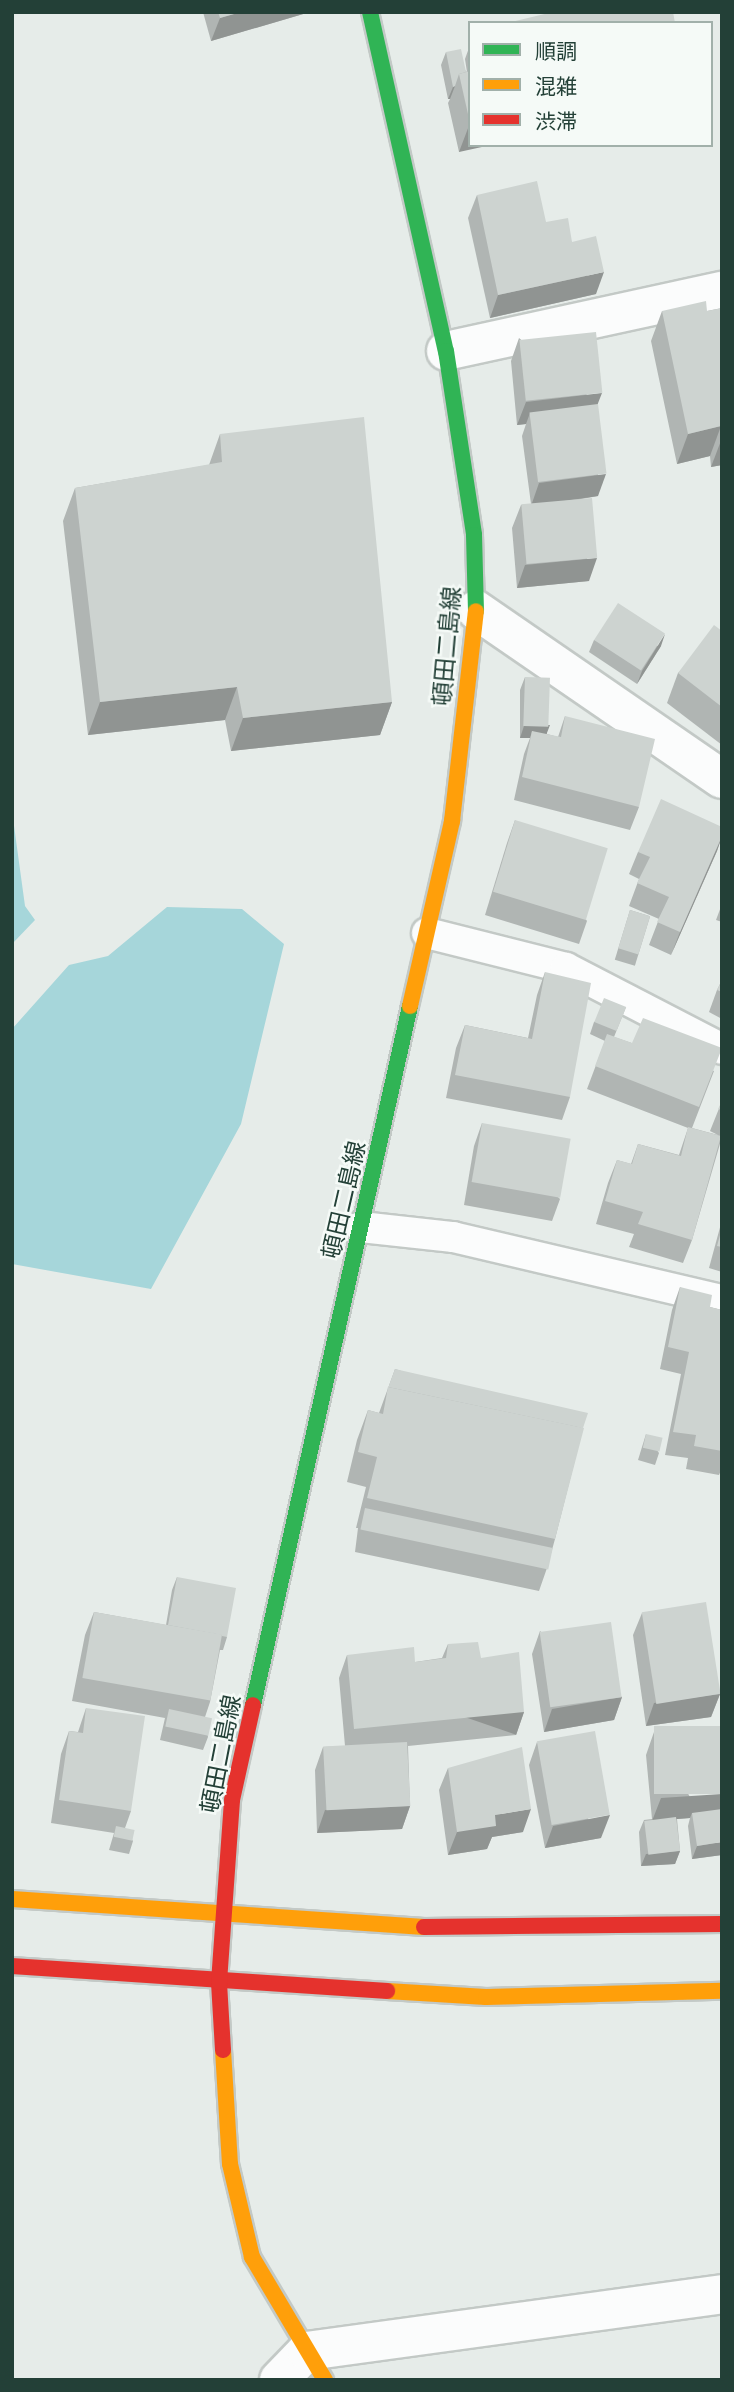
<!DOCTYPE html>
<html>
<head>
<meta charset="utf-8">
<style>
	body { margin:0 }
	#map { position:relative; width:734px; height:2392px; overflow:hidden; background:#e6ece9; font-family:"Public Sans","Noto Sans JP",sans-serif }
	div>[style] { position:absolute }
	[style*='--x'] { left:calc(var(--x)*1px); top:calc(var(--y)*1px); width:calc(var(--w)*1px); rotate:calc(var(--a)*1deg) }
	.water>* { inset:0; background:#a6d6da }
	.roads { filter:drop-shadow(2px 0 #c3c9c6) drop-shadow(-2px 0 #c3c9c6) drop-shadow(0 2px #c3c9c6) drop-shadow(0 -2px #c3c9c6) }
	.lane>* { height:30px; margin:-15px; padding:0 15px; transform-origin:15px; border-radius:15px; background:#fbfcfc }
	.street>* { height:38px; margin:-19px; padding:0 19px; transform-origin:19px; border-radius:19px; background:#fbfcfc }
	.fast>* { height:16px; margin:-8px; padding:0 8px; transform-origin:8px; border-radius:8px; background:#30b455 }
	.slow>* { height:16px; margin:-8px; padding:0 8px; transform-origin:8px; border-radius:8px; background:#ff9f0a }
	.jam>* { height:16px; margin:-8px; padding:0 8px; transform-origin:8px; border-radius:8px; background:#e5322d }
	.wall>* { inset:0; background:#b0b5b3; transform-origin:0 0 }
	.shaded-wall>* { inset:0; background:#909492; transform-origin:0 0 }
	.building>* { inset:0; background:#cdd3d0; transform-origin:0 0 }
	span { translate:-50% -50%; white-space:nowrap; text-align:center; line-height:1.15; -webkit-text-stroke:5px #f5faf7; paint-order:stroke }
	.street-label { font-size:24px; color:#234037 }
	.frame { position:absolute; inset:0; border:14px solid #234037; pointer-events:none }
	.legend { position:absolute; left:468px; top:21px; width:245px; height:126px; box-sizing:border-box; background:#f5faf7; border:2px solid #a1b0aa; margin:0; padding:9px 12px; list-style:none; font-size:21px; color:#234037 }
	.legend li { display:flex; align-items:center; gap:14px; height:35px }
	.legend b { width:35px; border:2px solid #a1b0aa }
</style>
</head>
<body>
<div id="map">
	<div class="water">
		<i style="clip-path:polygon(12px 811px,25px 906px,35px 920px,12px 944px)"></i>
		<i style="clip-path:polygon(167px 907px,242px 909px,284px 944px,241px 1124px,151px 1289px,12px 1264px,12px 1029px,69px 965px,108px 956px)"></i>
	</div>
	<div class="roads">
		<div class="lane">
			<i style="--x:427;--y:933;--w:143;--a:14.1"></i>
			<i style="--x:566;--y:968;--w:176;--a:27.4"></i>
			<i style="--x:361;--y:1227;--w:93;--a:6.2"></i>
			<i style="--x:453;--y:1237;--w:276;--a:13.2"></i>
		</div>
		<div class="street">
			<i style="--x:446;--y:351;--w:282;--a:-12.3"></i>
			<i style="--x:476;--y:610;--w:298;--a:34.5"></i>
			<i style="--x:279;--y:2380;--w:40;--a:-46"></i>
			<i style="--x:307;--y:2351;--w:419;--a:-7.8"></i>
		</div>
		<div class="fast">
			<i style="--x:370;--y:12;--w:347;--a:77.4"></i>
			<i style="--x:446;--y:351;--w:186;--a:81.3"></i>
			<i style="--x:474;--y:535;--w:76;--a:88.5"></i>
			<i style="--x:253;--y:1705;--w:716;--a:-77.34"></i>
		</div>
		<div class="slow">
			<i style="--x:410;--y:1006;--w:190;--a:-77.2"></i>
			<i style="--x:452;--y:821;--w:211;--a:-83.5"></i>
			<i style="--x:12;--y:1899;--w:413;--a:3.9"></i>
			<i style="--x:387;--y:1991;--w:99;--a:3.5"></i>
			<i style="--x:486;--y:1997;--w:236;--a:-1.5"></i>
			<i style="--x:223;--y:2050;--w:114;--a:86.5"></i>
			<i style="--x:230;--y:2164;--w:96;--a:76.7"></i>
			<i style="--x:252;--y:2257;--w:143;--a:59.3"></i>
		</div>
		<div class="jam">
			<i style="--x:424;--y:1927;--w:298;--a:-0.6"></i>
			<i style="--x:12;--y:1966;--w:376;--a:3.8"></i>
			<i style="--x:223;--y:2050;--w:68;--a:-93.4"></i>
			<i style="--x:219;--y:1982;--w:182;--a:-85.9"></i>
			<i style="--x:232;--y:1800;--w:97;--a:-77.5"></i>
		</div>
	</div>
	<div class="wall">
		<i style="clip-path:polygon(203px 12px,310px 12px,211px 41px)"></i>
		<i style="clip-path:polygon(470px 45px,470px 145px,459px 152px,448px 103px,450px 99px,448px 99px,441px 65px,446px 52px,467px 72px,465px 59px)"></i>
		<i style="clip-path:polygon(477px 195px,546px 222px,572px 242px,596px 294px,490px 318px,468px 218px)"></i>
		<i style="clip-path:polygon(722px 308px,722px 465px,711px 467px,710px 456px,677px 464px,651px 341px,662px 311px,707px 311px)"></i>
		<i style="clip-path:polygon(519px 338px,598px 404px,598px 496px,582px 499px,589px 581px,517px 588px,512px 528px,521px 505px,531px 504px,522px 436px,526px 424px,517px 425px,511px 361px)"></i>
		<i style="clip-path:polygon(220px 434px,392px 702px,380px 735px,231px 751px,225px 720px,88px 735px,63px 521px,75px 488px,209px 465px)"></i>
		<i style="clip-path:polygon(722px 631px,722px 745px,667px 703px,678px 673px)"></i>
		<i style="clip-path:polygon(594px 640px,661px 646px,637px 684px,589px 652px)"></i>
		<i style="clip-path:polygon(525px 677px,547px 734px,558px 737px,565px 716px,639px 807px,630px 830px,514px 800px,524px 754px,530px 738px,520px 738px,520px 690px)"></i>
		<i style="clip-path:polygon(515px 820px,587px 921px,579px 944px,485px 915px,507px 843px)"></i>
		<i style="clip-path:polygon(722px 827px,722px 837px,717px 851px,671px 955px,649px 945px,659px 919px,629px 906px,639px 879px,629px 874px,638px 852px)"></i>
		<i style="clip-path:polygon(722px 904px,722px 922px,716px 920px)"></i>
		<i style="left:630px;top:910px;width:21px;height:52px;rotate:17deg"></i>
		<i style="clip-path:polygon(545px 972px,570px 1097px,562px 1120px,446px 1098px,456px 1048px,465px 1025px,528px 1038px,537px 995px)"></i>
		<i style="clip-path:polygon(722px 980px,722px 1019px,709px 1012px,717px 990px)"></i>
		<i style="clip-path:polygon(626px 1007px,614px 1037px,714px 1071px,692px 1128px,718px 1135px,710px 1131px,722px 1101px,722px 1137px,692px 1240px,683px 1263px,629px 1247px,634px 1234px,596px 1224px,608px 1183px,617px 1160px,631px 1164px,638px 1144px,679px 1155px,688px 1128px,587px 1089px,605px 1041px,590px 1034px,594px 1022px)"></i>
		<i style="clip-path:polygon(482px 1123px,560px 1199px,552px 1221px,464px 1205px,474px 1146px)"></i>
		<i style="clip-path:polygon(722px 1220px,722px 1272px,709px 1268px)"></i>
		<i style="clip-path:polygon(680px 1287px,710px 1307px,722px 1310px,722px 1468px,719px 1475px,686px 1469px,688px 1458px,665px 1455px,681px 1374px,660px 1369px,672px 1310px)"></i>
		<i style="clip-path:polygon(395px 1369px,583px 1428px,555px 1539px,547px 1568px,539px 1591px,355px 1552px,358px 1528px,356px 1528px,366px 1487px,347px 1482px,357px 1440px,368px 1410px,379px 1413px)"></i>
		<i style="clip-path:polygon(646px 1434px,659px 1453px,655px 1465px,638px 1460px)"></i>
		<i style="clip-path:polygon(177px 1577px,227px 1637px,223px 1650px,220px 1650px,210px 1702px,205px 1717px,208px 1737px,203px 1750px,160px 1740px,165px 1718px,72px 1701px,85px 1635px,94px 1612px,166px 1625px,172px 1590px)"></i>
		<i style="clip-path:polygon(642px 1613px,720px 1694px,711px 1717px,646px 1726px,633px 1635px)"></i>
		<i style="clip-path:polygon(540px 1631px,622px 1697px,614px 1720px,544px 1732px,532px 1654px)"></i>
		<i style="clip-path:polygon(448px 1644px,481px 1658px,524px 1712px,516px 1735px,408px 1746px,410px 1806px,402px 1829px,317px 1833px,315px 1770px,323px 1747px,345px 1746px,339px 1678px,347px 1655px,415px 1662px,442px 1658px)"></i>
		<i style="clip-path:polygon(86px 1708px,131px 1811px,125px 1828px,133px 1841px,129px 1854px,109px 1850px,114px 1833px,51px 1823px,61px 1754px,69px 1731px,78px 1732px)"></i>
		<i style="clip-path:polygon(654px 1732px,722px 1855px,692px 1859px,688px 1826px,690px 1818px,677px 1819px,680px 1851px,675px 1864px,641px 1866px,639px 1832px,644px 1820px,652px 1819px,646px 1755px)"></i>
		<i style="clip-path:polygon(537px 1742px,601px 1838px,545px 1848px,529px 1765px)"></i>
		<i style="clip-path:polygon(448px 1768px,523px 1832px,492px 1837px,487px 1849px,448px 1855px,439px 1790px)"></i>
	</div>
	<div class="shaded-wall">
		<i style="clip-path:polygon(241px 12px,310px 12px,211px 41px,220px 18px)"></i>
		<i style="clip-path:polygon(455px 86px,450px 99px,448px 99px,453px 87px)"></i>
		<i style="clip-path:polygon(470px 123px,470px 145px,491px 145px,459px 152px)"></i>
		<i style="clip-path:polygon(604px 272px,596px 294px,490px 318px,498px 295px)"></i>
		<i style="clip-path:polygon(602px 393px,593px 416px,530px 413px,526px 424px,517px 425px,526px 402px)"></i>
		<i style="clip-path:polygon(721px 426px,710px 456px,677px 464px,688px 434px)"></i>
		<i style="clip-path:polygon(722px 438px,722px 465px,711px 467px)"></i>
		<i style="clip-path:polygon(606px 474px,598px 496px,531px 506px,539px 483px)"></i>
		<i style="clip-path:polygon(597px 558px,589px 581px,517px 588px,525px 565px)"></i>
		<i style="clip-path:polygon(665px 634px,661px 646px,637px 684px,642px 671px)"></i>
		<i style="clip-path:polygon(237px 687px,225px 720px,88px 735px,100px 702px)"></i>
		<i style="clip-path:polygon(392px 702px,380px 735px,231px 751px,243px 718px)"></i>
		<i style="clip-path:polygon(550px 725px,545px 738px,532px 731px,530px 738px,520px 738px,524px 726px)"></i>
		<i style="clip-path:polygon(722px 836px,717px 851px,671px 955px,680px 932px)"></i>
		<i style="clip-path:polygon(720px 1694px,711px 1717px,646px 1726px,654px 1703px)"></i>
		<i style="clip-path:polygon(622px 1697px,614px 1720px,544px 1732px,552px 1709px)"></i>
		<i style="left:524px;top:1712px;width:24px;height:171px;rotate:109deg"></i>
		<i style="clip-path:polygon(722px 1794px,722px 1812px,692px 1813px,690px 1818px,652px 1821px,661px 1798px)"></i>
		<i style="clip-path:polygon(410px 1806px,402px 1829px,317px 1833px,325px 1810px)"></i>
		<i style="clip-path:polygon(531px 1809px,523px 1832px,492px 1837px,487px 1849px,448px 1855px,457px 1832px,495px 1815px)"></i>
		<i style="clip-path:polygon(610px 1815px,601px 1838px,545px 1848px,553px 1826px)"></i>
		<i style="clip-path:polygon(722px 1842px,722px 1855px,692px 1859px,697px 1846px)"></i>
		<i style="clip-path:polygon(680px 1851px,675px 1864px,641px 1866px,646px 1854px)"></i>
	</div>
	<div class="building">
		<i style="clip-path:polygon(218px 12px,241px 12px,220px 18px)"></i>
		<i style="clip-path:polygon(553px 12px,673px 12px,675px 23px,507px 23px)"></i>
		<i style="clip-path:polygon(461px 49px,466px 72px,459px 74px,455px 86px,453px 87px,446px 52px)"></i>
		<i style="clip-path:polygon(470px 71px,470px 123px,459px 74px)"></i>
		<i style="clip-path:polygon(537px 181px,546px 222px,568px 218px,572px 242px,596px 236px,604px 272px,498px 295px,477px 195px)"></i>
		<i style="clip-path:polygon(706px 301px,707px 311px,722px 308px,722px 436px,721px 426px,688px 434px,662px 311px)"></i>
		<i style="left:596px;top:332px;width:61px;height:77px;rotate:84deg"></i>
		<i style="left:598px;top:404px;width:70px;height:69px;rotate:83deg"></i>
		<i style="clip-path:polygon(364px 417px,392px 702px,243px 718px,237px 687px,100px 702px,75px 488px,222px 462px,220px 434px)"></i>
		<i style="left:592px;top:498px;width:60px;height:71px;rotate:85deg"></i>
		<i style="left:618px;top:603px;width:56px;height:44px;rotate:33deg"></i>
		<i style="clip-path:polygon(714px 625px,722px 631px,722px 707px,678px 673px)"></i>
		<i style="left:525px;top:677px;width:25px;height:49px;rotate:2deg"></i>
		<i style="clip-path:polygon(565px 716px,655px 739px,639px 807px,522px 777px,532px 731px,561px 737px)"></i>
		<i style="clip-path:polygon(661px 799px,722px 827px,722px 836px,680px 932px,657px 922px,669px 897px,637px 883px,650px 857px,638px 852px)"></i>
		<i style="left:515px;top:820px;width:97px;height:75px;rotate:17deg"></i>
		<i style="left:630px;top:910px;width:21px;height:40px;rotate:17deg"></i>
		<i style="clip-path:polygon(545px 972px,591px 983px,570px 1097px,455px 1075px,465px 1025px,532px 1039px)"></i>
		<i style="clip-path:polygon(722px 980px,722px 992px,717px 990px)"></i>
		<i style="left:604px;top:998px;width:24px;height:26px;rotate:22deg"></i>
		<i style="clip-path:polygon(643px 1018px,722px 1048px,699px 1107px,595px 1066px,607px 1034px,632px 1043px)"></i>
		<i style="clip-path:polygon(722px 1101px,722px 1110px,718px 1109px)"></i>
		<i style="left:482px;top:1123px;width:90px;height:60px;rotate:10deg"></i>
		<i style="clip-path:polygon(688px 1127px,721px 1136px,692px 1240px,638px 1224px,643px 1212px,605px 1201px,617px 1160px,632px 1164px,638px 1144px,681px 1156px)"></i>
		<i style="clip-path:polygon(722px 1228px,722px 1247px,717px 1246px)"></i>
		<i style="clip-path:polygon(680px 1287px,712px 1295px,710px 1307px,722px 1310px,722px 1451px,694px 1446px,696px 1435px,673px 1432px,689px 1352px,668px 1347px)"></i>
		<i style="clip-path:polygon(395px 1369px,588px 1413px,583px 1428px,388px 1387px,387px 1391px)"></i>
		<i style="clip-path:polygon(388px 1387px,584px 1428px,555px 1539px,367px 1498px,377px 1457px,358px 1452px,368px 1410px,383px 1414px)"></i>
		<i style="left:646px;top:1434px;width:17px;height:14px;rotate:13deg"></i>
		<i style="left:365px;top:1508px;width:192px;height:22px;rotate:12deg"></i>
		<i style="clip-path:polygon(177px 1577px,236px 1588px,227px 1637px,222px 1636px,222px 1635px,168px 1625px)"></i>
		<i style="left:706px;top:1602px;width:93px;height:65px;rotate:81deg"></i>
		<i style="left:94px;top:1612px;width:130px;height:67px;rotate:10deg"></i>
		<i style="left:611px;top:1622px;width:76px;height:72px;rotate:82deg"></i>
		<i style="clip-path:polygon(478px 1642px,481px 1658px,519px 1652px,524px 1712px,354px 1729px,347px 1655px,414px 1647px,415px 1662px,446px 1658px,448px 1644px)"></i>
		<i style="clip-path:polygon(86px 1708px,145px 1716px,131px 1811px,59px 1800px,69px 1731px,83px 1733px)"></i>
		<i style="left:169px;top:1709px;width:44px;height:18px;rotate:12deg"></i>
		<i style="left:722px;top:1726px;width:68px;height:68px;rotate:90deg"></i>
		<i style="left:595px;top:1731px;width:85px;height:59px;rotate:80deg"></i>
		<i style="left:407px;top:1742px;width:64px;height:84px;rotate:87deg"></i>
		<i style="clip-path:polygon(522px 1747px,531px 1809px,495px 1815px,496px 1826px,457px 1832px,448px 1768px)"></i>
		<i style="clip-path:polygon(722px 1809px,722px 1842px,697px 1846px,692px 1813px)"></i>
		<i style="left:676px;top:1817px;width:34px;height:32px;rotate:83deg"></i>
		<i style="left:116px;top:1826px;width:19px;height:11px;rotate:12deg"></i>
	</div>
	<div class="street-label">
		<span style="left:447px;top:646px;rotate:-85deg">頓田二島線</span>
		<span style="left:344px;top:1200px;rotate:-77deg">頓田二島線</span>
		<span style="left:221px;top:1754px;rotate:-79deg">頓田二島線</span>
	</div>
	<div class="frame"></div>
	<ul class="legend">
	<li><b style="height:9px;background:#30b455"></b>順調</li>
	<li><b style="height:9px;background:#ff9f0a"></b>混雑</li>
	<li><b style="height:9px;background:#e5322d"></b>渋滞</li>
	</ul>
</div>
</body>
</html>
